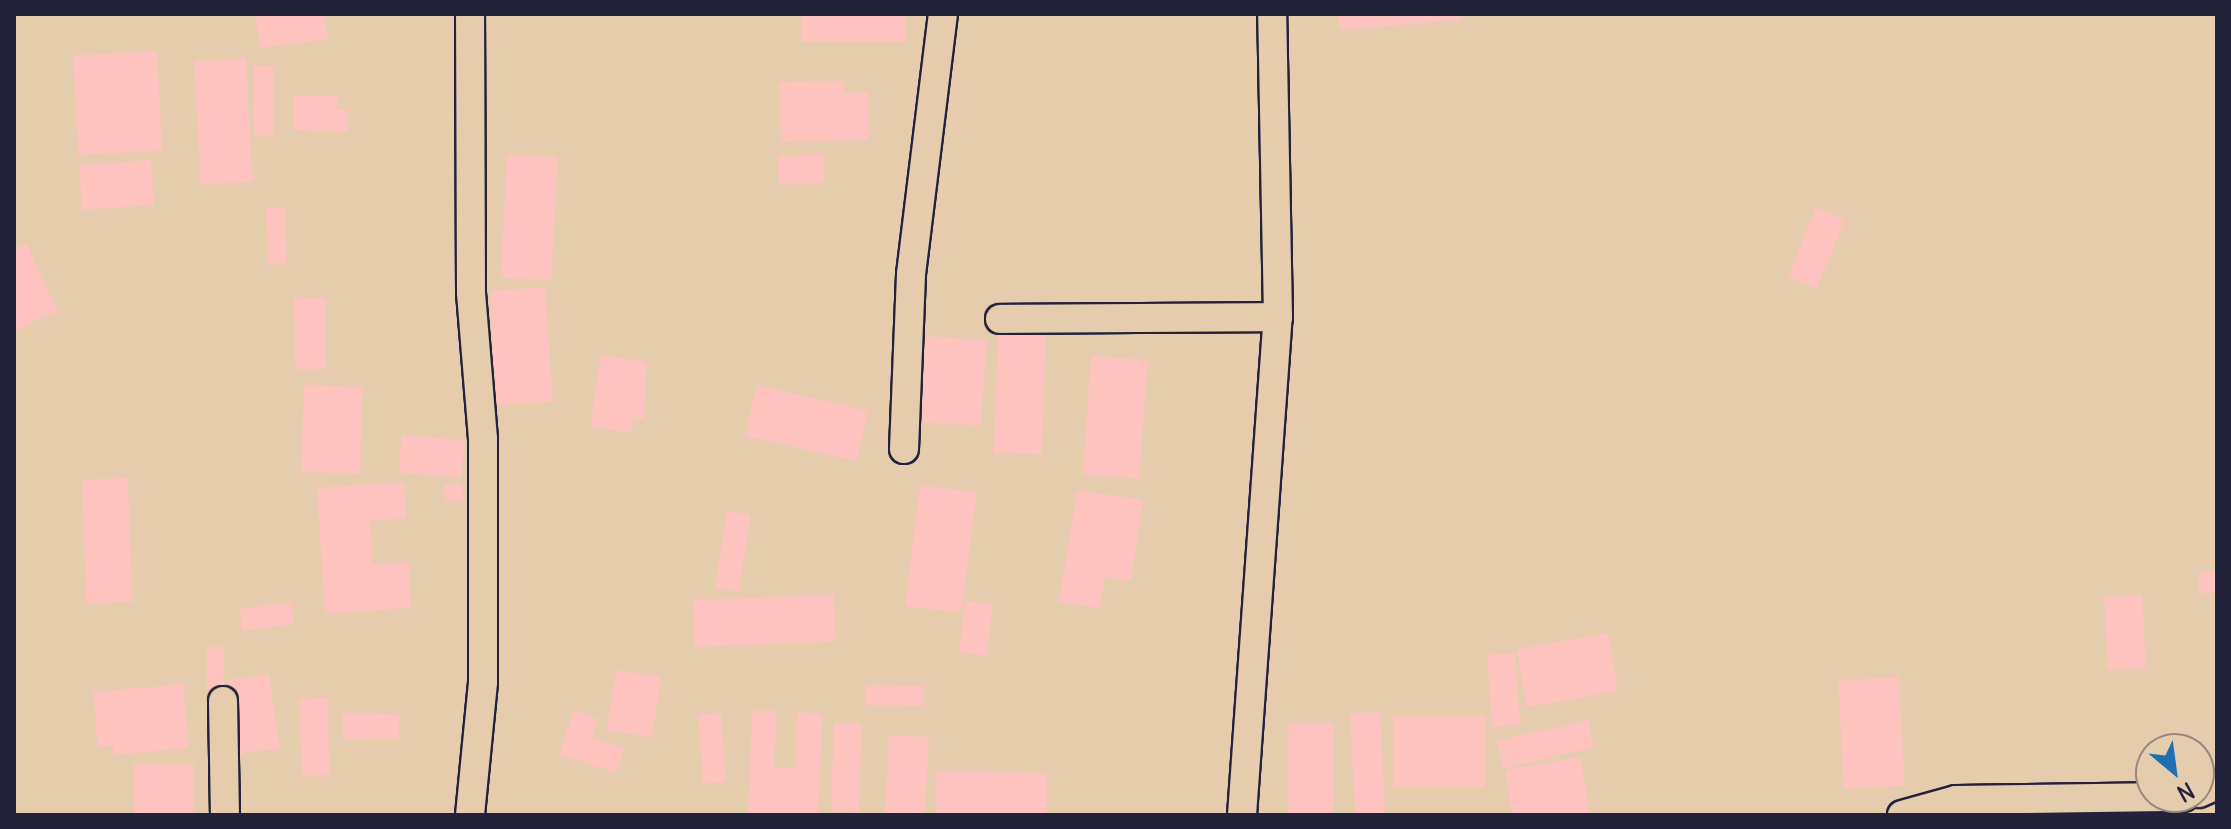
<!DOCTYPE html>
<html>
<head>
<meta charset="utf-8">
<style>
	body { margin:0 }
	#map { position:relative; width:2231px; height:829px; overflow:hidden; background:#e5ccad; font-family:Delius,sans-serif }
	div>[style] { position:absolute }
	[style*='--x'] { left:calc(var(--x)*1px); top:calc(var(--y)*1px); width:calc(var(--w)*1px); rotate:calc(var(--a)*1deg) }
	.building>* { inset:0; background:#fec2bf; transform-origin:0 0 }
	.roads { filter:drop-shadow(2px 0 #22223b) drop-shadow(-2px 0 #22223b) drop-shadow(0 2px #22223b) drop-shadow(0 -2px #22223b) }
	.street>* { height:28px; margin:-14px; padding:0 14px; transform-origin:14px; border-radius:14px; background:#e5ccad }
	span { translate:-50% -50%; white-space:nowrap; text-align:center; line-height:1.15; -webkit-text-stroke:8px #e5ccad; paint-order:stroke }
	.frame { position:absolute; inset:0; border:16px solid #22223b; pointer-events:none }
	.north { position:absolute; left:2135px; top:733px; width:80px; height:80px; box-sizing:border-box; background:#e5ccad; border:2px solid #97887f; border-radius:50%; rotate:151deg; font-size:22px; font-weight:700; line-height:32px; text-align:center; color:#22223b }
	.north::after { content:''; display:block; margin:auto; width:28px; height:36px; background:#1f6fb2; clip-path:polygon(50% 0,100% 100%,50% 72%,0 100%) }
</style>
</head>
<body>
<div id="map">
	<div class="building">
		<i style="clip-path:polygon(255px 14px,324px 14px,328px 39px,260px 48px)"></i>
		<i style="left:801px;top:14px;width:104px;height:28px"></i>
		<i style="clip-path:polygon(1338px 14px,1461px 14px,1462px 20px,1340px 30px)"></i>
		<i style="left:157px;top:51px;width:100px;height:84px;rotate:87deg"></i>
		<i style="left:246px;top:58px;width:124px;height:52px;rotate:87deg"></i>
		<i style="left:254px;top:66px;width:19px;height:70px"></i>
		<i style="clip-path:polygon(844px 81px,845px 93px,868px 92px,869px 140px,781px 142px,779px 82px)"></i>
		<i style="clip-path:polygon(293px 95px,337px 96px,337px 110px,348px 110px,348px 132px,293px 130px)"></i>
		<i style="left:507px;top:154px;width:51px;height:124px;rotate:3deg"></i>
		<i style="left:823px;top:154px;width:29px;height:45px;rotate:88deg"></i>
		<i style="left:151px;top:160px;width:45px;height:72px;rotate:86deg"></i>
		<i style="left:285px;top:207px;width:56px;height:19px;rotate:88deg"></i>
		<i style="left:1816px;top:208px;width:31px;height:74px;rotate:22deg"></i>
		<i style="clip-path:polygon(26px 243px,57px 311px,14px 331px,14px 249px)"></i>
		<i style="left:545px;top:287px;width:115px;height:56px;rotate:86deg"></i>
		<i style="left:325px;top:298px;width:71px;height:31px;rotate:89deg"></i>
		<i style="left:998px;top:334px;width:48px;height:119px;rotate:2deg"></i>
		<i style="left:926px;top:336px;width:61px;height:86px;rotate:4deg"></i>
		<i style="clip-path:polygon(601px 355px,647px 362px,644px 419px,634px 418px,631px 433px,590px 427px)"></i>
		<i style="left:1091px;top:356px;width:57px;height:119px;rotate:4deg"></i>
		<i style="left:304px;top:385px;width:59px;height:87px;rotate:2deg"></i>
		<i style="left:757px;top:385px;width:114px;height:52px;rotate:13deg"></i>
		<i style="left:402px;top:435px;width:63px;height:38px;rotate:5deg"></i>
		<i style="left:128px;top:478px;width:124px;height:46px;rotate:88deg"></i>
		<i style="clip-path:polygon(404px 482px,406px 518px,370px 521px,373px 565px,409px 562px,411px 608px,325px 614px,317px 488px)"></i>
		<i style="left:462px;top:484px;width:17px;height:18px;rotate:87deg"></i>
		<i style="left:920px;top:485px;width:57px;height:122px;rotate:7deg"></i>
		<i style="clip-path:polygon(1077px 490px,1143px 500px,1131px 581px,1105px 577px,1100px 608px,1059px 602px)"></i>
		<i style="left:727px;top:511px;width:24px;height:78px;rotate:9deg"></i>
		<i style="left:2199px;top:571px;width:18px;height:22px"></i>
		<i style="left:834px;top:595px;width:47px;height:141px;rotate:88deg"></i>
		<i style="left:2142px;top:595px;width:73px;height:38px;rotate:87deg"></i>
		<i style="left:965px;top:601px;width:28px;height:52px;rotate:6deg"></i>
		<i style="left:291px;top:602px;width:22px;height:52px;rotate:82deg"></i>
		<i style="left:1608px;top:633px;width:59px;height:93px;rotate:80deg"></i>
		<i style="left:207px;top:647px;width:17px;height:44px"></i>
		<i style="left:1515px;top:653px;width:72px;height:28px;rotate:86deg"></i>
		<i style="left:616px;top:670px;width:46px;height:61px;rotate:9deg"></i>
		<i style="left:269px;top:674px;width:75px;height:40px;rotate:82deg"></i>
		<i style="left:1899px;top:677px;width:109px;height:61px;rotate:87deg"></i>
		<i style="clip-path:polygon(183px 684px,189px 748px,114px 755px,113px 746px,98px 747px,93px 692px)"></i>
		<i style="left:866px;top:685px;width:58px;height:20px;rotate:1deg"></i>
		<i style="left:328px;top:698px;width:77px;height:28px;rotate:89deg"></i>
		<i style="clip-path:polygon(574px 711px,598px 719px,592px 738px,624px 749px,616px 773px,559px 754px)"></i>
		<i style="clip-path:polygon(752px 711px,777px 711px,774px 767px,795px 768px,797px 712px,823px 714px,818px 815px,748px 815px)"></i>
		<i style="left:1380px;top:712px;width:103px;height:30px;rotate:87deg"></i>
		<i style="left:343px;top:713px;width:56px;height:26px;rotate:1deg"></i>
		<i style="left:721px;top:713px;width:69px;height:23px;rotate:86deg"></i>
		<i style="left:1393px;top:715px;width:92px;height:72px"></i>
		<i style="left:1588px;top:720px;width:28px;height:94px;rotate:77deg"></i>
		<i style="left:834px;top:723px;width:28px;height:89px;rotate:2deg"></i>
		<i style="left:1288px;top:723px;width:45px;height:92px"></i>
		<i style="left:889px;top:735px;width:40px;height:80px;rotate:3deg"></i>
		<i style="clip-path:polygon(1580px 757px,1590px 815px,1512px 815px,1505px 770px)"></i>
		<i style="left:134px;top:764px;width:60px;height:51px"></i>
		<i style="left:936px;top:771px;width:111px;height:44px;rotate:1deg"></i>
	</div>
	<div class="roads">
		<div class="street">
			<i style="--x:1000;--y:319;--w:278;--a:-0.4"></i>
			<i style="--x:904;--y:449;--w:175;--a:-87.7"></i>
			<i style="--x:911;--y:274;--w:262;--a:-83"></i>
			<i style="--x:223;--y:701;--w:114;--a:89"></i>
			<i style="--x:2199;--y:793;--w:20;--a:-24"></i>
			<i style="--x:470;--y:815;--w:134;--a:-84.4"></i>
			<i style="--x:483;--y:682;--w:243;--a:-90"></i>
			<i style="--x:483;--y:439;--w:147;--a:-94.7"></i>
			<i style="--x:471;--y:292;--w:278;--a:-90.2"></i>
			<i style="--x:1242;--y:815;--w:499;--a:-85.9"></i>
			<i style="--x:1278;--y:317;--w:303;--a:-91.1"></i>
			<i style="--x:1902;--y:815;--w:56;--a:-15.5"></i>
			<i style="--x:1956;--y:800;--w:228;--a:-0.8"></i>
		</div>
	</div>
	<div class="frame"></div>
	<div class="north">N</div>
</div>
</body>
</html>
